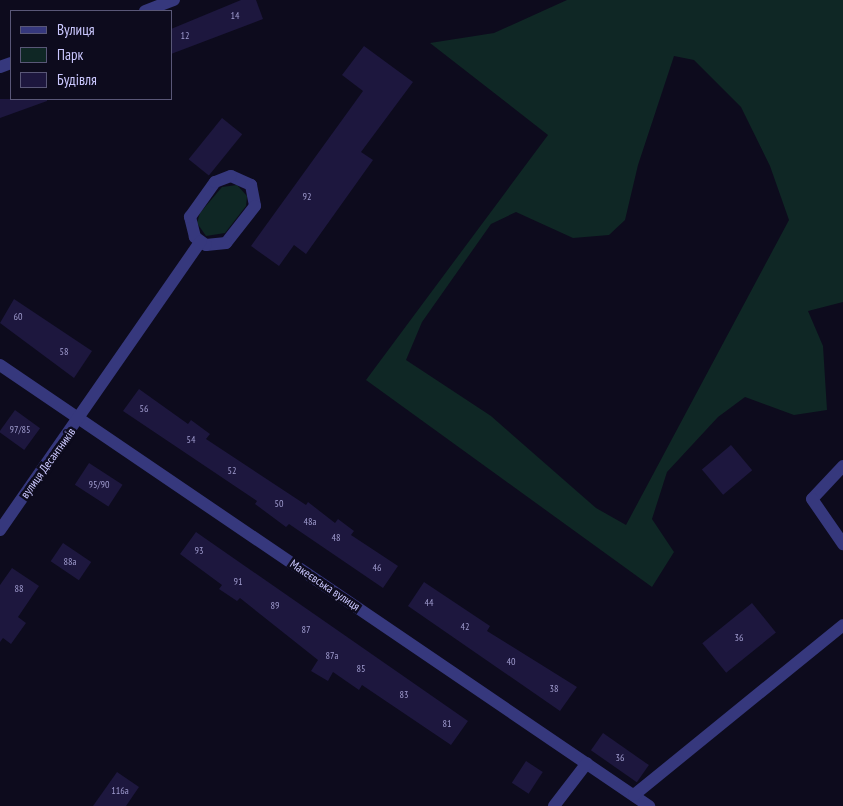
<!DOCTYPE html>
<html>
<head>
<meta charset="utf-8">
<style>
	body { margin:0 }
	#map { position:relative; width:843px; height:806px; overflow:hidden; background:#0d0b1d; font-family:"PT Sans Narrow",sans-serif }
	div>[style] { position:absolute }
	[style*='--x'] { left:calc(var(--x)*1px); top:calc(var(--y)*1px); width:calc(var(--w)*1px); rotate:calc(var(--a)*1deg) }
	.green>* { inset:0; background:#0f2725 }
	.building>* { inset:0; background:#1d173e; transform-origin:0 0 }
	.minor>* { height:12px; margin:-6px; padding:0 6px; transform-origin:6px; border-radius:6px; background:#36387d }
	span { translate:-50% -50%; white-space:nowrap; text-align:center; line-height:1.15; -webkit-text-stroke:5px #0d0b1d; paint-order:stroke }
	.number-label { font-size:10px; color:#a09ccf }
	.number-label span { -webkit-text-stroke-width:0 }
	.street-label { font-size:12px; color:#cbc8ff }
	.legend { position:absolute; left:10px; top:10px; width:162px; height:90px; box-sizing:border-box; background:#0d0b1d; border:1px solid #595777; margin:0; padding:6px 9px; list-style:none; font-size:15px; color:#cbc8ff }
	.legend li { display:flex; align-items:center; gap:10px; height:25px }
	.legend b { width:25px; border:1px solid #595777 }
</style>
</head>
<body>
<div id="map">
	<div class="green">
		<i style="clip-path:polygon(evenodd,567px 0,843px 0,843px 302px,808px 311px,823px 346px,827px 410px,794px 415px,745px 397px,718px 417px,667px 472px,652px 519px,674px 552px,652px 587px,366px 380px,548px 135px,430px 43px,494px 33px,567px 0,674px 56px,694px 60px,741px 107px,770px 166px,789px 220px,626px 525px,596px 508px,491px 416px,406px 360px,422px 322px,491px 224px,516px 212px,573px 238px,609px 235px,625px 220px,638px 165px,674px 56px)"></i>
		<i style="clip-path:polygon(237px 185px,247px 196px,246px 206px,225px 233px,206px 236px,197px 223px,200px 213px,222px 187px)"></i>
	</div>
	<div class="building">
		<i style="clip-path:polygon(241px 0,256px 0,263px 19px,171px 54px,171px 29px)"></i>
		<i style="clip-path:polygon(364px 46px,413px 82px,361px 152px,373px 160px,306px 254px,294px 245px,279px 266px,251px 246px,363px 91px,342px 75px)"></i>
		<i style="clip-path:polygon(0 99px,47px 99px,47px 101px,0 118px)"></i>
		<i style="left:222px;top:118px;width:26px;height:53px;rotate:39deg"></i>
		<i style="clip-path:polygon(14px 299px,92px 351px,74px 378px,0 323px)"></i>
		<i style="clip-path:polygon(139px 389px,188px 424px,191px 420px,210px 434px,206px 439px,306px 505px,308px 502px,335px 523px,338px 519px,354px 531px,351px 535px,398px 566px,383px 588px,289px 524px,286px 527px,255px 504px,257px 501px,123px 411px)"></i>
		<i style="left:15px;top:410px;width:31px;height:27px;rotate:36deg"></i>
		<i style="left:731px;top:445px;width:33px;height:38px;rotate:50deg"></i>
		<i style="left:89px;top:463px;width:40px;height:26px;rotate:33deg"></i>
		<i style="clip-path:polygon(196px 532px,468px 721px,451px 745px,362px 685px,359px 690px,333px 672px,328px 681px,311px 671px,318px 660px,240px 598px,237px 601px,219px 589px,222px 585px,180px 554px)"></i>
		<i style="left:63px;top:543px;width:34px;height:22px;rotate:34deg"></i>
		<i style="clip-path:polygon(12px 568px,39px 586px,18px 617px,26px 623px,11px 644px,3px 638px,0 642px,0 585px)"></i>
		<i style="clip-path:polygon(424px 582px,490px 626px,487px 631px,577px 687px,560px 711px,408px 606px)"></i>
		<i style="left:752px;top:603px;width:38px;height:64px;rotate:51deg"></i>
		<i style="left:603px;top:733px;width:56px;height:21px;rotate:35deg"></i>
		<i style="left:526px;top:761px;width:20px;height:26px;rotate:33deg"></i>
		<i style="clip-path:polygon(117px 772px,139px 787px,126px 806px,93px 806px)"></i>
	</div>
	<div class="minor">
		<i style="--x:145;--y:11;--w:31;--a:-21"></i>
		<i style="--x:0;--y:67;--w:12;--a:-20"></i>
		<i style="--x:231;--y:176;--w:22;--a:24"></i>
		<i style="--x:251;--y:185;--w:21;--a:79"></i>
		<i style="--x:255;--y:206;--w:47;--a:128.1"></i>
		<i style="--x:226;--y:243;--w:20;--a:174"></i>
		<i style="--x:206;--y:245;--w:14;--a:-144"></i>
		<i style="--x:195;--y:237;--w:21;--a:-104"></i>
		<i style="--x:190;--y:217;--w:43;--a:-54.5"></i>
		<i style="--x:215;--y:182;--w:17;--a:-21"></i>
		<i style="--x:0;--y:365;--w:785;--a:34.2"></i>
		<i style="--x:843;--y:466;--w:45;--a:133.2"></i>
		<i style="--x:812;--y:499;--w:55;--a:55.4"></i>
		<i style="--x:0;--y:530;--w:351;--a:-55.2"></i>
		<i style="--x:634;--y:795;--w:269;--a:-39.1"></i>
		<i style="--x:554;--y:806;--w:54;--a:-52.5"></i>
	</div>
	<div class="number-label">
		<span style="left:235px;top:16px">14</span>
		<span style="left:185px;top:36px">12</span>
		<span style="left:307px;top:197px">92</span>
		<span style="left:18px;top:317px">60</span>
		<span style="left:64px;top:352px">58</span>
		<span style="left:144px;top:409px">56</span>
		<span style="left:20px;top:430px">97/85</span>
		<span style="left:191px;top:440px">54</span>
		<span style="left:232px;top:471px">52</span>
		<span style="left:99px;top:485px">95/90</span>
		<span style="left:279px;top:504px">50</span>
		<span style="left:310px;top:522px">48а</span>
		<span style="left:336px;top:538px">48</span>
		<span style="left:199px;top:551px">93</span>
		<span style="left:70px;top:562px">88а</span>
		<span style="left:377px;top:568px">46</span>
		<span style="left:238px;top:582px">91</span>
		<span style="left:19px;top:589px">88</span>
		<span style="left:429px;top:603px">44</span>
		<span style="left:275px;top:606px">89</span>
		<span style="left:465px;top:627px">42</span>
		<span style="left:306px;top:630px">87</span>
		<span style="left:739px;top:638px">36</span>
		<span style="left:332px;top:656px">87а</span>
		<span style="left:511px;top:662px">40</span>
		<span style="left:361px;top:669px">85</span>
		<span style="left:554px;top:689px">38</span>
		<span style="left:404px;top:695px">83</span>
		<span style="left:447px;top:724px">81</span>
		<span style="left:620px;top:758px">36</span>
		<span style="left:120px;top:791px">116а</span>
	</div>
	<div class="street-label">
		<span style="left:48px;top:463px;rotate:-54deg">вулиця Десантників</span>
		<span style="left:325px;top:585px;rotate:34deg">Макеєвська вулиця</span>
	</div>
	<ul class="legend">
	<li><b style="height:6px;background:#36387d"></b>Вулиця</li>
	<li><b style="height:14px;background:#0f2725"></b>Парк</li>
	<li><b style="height:14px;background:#1d173e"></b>Будівля</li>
	</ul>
</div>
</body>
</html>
